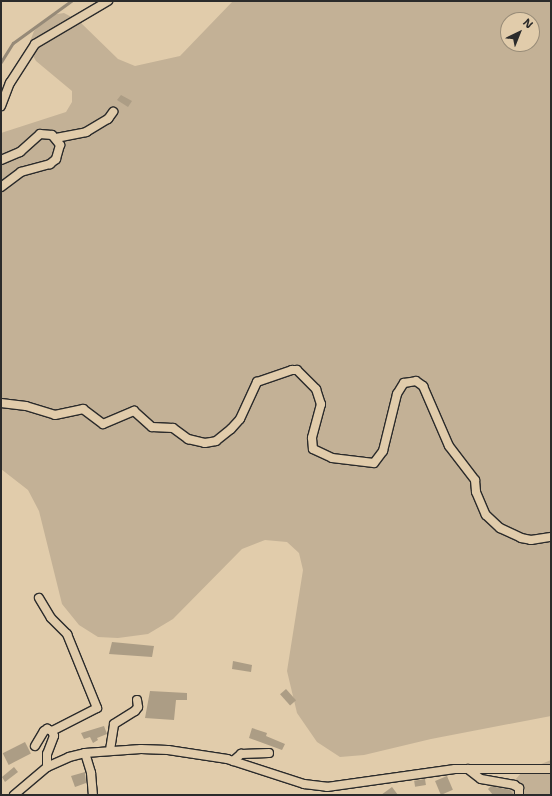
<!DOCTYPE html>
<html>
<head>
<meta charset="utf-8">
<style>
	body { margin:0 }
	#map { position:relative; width:552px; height:796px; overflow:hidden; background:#e1ccab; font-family:"Shantell Sans",sans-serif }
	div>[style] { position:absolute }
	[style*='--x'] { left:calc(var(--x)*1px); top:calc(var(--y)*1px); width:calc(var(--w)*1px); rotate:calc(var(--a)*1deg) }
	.green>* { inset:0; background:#c3b196 }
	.stream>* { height:2.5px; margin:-1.25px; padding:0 1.25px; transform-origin:1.25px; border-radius:1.25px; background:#968a78 }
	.building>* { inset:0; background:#ac9d85; transform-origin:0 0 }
	.roads { filter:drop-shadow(1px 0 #2b2b2b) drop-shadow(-1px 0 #2b2b2b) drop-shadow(0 1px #2b2b2b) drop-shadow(0 -1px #2b2b2b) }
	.minor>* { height:8px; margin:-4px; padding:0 4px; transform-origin:4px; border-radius:4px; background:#e1ccab }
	span { translate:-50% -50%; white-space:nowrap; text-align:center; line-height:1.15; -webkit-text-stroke:4px #e1ccab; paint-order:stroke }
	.frame { position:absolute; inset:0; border:2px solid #2b2b2b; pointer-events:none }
	.north { position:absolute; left:500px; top:12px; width:40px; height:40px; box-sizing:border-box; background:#e1ccab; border:1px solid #988c78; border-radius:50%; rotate:43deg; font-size:11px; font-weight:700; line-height:16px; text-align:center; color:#2b2b2b }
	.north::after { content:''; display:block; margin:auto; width:14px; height:18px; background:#2b2b2b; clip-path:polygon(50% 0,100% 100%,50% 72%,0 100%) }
</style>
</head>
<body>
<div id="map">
	<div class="green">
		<i style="clip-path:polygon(evenodd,233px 1px,551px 1px,551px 716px,431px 739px,364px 755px,340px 757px,317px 742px,297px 713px,287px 671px,303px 570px,299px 553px,287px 542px,265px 540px,242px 549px,173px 619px,148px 634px,118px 638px,98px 637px,79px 625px,62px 604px,39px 511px,28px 490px,1px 469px,1px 133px,66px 112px,72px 102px,72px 91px,36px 61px,28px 47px,34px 31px,51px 15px,64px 13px,79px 21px,118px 59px,135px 66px,180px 56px,233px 1px,508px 20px,532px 20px,532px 44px,508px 44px,508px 20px)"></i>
		<i style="clip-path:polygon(551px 760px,551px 795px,502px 795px,522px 772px)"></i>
	</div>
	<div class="stream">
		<i style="--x:1;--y:62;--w:22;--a:-58"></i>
		<i style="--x:13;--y:43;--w:72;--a:-35.9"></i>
	</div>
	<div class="building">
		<i style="clip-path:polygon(121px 95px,132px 101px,128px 107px,117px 100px)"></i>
		<i style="clip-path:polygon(112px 642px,154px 646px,152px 657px,109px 654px)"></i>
		<i style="clip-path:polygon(233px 661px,252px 665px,251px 672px,232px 669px)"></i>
		<i style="left:286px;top:689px;width:15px;height:8px;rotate:48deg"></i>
		<i style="clip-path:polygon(150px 691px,187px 693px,187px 700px,176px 700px,174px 720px,145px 718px)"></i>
		<i style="clip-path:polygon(104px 726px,107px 734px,97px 738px,98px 740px,93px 743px,90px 737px,84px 739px,81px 733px)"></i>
		<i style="clip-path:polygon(252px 728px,267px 733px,266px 736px,285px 744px,282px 750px,249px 738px)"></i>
		<i style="left:25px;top:742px;width:13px;height:25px;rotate:63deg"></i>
		<i style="clip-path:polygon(14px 767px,18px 772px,5px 782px,2px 777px)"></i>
		<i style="clip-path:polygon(85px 772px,86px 783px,75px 787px,71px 776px)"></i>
		<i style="left:447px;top:776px;width:15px;height:13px;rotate:67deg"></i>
		<i style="left:425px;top:779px;width:6px;height:11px;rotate:81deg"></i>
		<i style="clip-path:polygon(491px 786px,510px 790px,514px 795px,493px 795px,488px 789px)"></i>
		<i style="clip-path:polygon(392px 787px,398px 795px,381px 795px)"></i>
	</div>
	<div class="roads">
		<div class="minor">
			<i style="--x:1;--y:106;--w:25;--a:-69"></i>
			<i style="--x:10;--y:83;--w:46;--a:-57.3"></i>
			<i style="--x:35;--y:44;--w:85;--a:-30.5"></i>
			<i style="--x:56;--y:138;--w:31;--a:-11"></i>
			<i style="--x:86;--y:132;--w:26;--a:-31"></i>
			<i style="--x:108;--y:119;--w:9;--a:-54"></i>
			<i style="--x:1;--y:160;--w:21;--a:-23"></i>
			<i style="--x:20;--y:152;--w:27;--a:-42"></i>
			<i style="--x:40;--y:134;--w:12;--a:5"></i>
			<i style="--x:52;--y:135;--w:13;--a:51"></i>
			<i style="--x:60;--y:145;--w:15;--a:106"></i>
			<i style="--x:56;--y:159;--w:8;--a:140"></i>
			<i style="--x:50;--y:164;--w:30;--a:165"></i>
			<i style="--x:21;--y:172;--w:25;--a:143"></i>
			<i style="--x:1;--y:403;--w:25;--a:7"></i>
			<i style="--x:26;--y:406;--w:30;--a:17"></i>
			<i style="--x:55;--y:415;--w:29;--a:-12"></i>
			<i style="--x:83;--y:409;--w:25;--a:37"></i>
			<i style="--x:103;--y:424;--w:34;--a:-23"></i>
			<i style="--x:134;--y:411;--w:24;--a:42"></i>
			<i style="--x:152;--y:427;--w:21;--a:3"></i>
			<i style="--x:173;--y:428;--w:19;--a:36"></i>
			<i style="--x:188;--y:439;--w:17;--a:13"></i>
			<i style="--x:205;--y:443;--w:11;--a:-10"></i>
			<i style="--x:216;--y:441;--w:19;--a:-39"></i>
			<i style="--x:231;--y:429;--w:13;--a:-48"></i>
			<i style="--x:240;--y:419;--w:41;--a:-65.3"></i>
			<i style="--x:257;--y:382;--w:37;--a:-19"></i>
			<i style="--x:292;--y:370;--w:5;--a:0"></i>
			<i style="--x:297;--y:370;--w:27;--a:45"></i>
			<i style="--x:316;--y:389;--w:16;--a:72"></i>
			<i style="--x:321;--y:404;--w:35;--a:105"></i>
			<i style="--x:312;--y:438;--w:11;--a:85"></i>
			<i style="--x:313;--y:449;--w:21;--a:25"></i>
			<i style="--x:332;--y:458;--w:42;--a:6.8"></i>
			<i style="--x:374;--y:463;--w:15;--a:-53"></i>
			<i style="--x:383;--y:451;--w:59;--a:-76.2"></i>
			<i style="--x:397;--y:394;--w:13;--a:-58"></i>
			<i style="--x:404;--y:383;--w:12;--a:-9"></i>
			<i style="--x:416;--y:381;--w:9;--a:36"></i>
			<i style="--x:423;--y:386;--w:65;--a:66.6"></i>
			<i style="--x:449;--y:446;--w:43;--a:52.6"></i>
			<i style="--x:475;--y:480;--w:12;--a:85"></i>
			<i style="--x:476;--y:492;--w:25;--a:67"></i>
			<i style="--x:486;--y:515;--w:19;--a:43"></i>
			<i style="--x:500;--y:528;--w:23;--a:25"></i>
			<i style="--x:521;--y:538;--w:10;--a:11"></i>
			<i style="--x:531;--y:540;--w:20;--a:-9"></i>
			<i style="--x:39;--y:598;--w:23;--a:59"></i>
			<i style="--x:51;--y:618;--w:23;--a:45"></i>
			<i style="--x:67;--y:634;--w:80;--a:67.9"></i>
			<i style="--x:97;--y:708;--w:51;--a:152.9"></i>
			<i style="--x:35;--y:746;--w:17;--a:-59"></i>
			<i style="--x:44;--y:731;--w:4;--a:-34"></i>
			<i style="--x:47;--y:729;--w:5;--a:22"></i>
			<i style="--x:52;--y:731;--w:5;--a:68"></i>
			<i style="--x:54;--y:736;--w:19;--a:111"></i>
			<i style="--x:47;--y:754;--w:13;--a:90"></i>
			<i style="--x:110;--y:750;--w:26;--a:-81"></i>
			<i style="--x:114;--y:724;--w:25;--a:-32"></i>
			<i style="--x:135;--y:711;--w:5;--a:-53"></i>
			<i style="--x:138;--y:707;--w:7;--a:-98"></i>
			<i style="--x:85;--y:753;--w:21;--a:73"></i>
			<i style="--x:91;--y:773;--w:22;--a:85"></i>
			<i style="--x:233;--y:761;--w:11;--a:-41"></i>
			<i style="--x:241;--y:754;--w:28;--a:-2"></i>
			<i style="--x:468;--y:769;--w:16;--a:38"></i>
			<i style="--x:481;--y:779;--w:34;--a:10"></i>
			<i style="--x:514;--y:785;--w:6;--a:31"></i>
			<i style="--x:519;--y:788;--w:7;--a:90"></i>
			<i style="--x:14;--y:795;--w:43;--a:-40.3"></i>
			<i style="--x:47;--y:767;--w:24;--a:-24"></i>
			<i style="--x:69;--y:757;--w:16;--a:-14"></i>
			<i style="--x:85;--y:753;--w:56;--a:-4.1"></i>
			<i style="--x:141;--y:749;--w:27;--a:2"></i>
			<i style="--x:168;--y:750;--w:60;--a:8.7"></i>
			<i style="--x:227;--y:759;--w:81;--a:18"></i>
			<i style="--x:304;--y:784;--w:23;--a:7"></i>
			<i style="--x:327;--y:787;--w:129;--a:-8"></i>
			<i style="--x:455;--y:769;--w:96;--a:0"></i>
		</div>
	</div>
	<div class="frame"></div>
	<div class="north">N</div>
</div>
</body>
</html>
